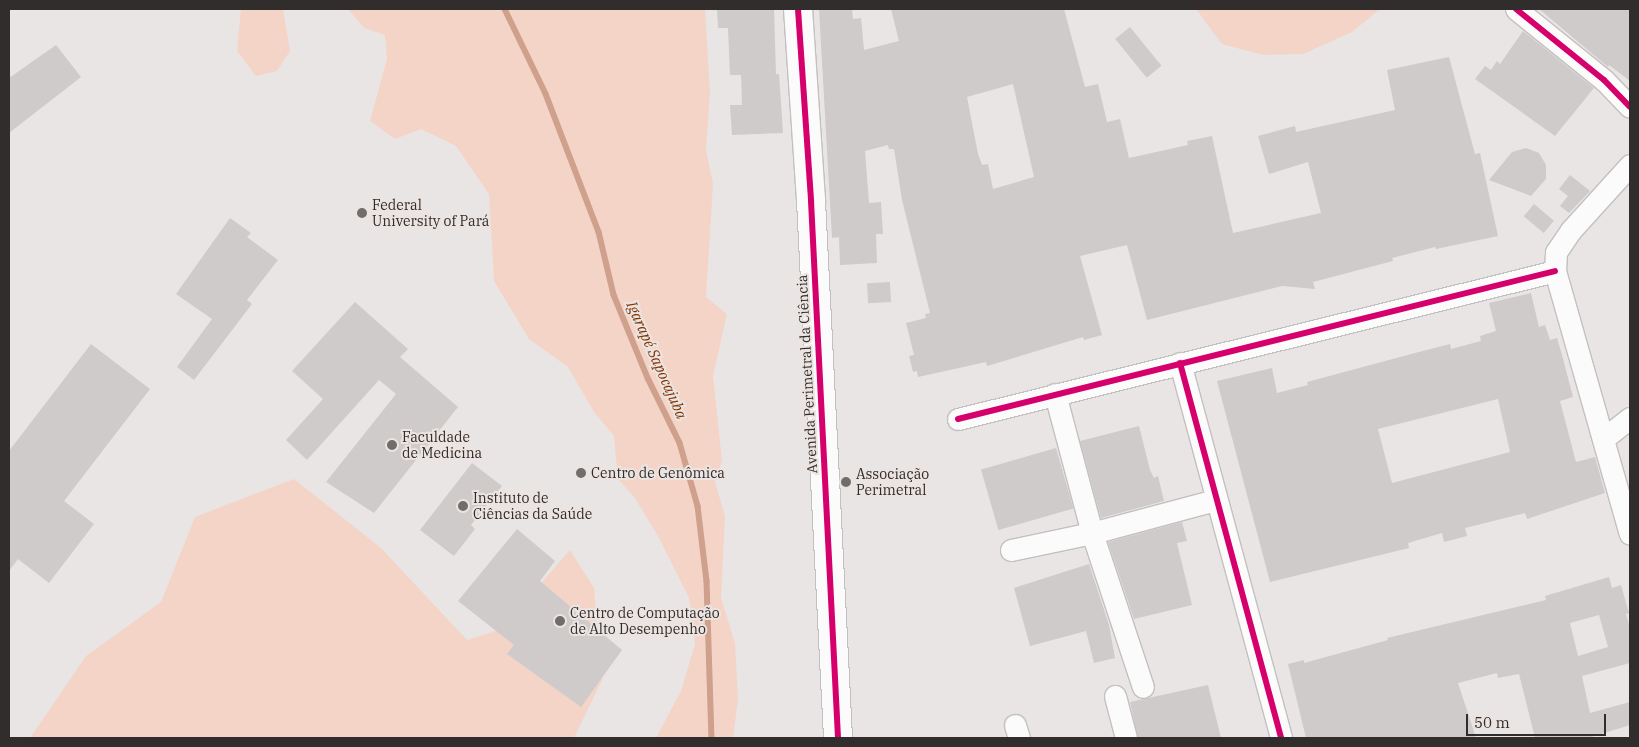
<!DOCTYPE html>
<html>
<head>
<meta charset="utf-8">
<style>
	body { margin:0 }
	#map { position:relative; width:1639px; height:747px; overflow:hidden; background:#e9e5e4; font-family:"IBM Plex Serif",serif }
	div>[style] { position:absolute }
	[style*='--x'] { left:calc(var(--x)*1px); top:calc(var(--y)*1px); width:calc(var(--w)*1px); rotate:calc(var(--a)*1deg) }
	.green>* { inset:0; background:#f3d4c7 }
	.stream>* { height:5.5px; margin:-2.75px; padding:0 2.75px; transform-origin:2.75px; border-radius:2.75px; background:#cfa08b }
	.building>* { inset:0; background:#cecbca; transform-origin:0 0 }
	.roads { filter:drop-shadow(1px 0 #c3c0bf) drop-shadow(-1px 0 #c3c0bf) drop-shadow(0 1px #c3c0bf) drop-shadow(0 -1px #c3c0bf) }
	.street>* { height:21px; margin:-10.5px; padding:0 10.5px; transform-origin:10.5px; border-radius:10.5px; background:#fcfbfb }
	.secondary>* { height:28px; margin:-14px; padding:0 14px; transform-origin:14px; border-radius:14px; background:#fcfbfb }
	.cycleway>* { height:6px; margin:-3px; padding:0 3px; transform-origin:3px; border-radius:3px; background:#d6006c }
	.dots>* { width:14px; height:14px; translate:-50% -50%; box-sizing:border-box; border:2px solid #ece4e1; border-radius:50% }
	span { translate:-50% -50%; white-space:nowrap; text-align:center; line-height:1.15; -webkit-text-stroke:4px #ece4e1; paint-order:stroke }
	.poi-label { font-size:14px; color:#302d2c }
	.left { translate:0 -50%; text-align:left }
	.street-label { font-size:14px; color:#302d2c }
	.water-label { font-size:15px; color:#823400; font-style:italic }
	.frame { position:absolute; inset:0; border:10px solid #302d2c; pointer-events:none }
	.scale { position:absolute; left:1466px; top:714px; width:140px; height:22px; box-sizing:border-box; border:2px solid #302d2c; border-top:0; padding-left:6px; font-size:15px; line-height:18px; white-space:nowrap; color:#302d2c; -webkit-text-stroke:4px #ece4e1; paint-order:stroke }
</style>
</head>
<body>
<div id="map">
	<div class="green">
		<i style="clip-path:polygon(241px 9px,283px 9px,290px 51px,277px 71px,256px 76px,237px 51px)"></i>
		<i style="clip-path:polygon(348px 9px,705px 9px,710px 92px,706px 150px,713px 184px,706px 297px,727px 314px,713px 376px,722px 461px,715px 482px,725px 516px,721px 598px,735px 643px,738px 699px,733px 738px,656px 738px,681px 691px,695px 644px,689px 598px,658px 536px,635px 498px,618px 479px,614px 436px,594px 412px,568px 367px,529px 339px,494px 281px,489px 194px,456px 146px,421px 129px,395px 139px,370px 121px,387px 59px,385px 35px,364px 28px)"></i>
		<i style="clip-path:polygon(1196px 9px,1380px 9px,1352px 32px,1303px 54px,1263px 55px,1222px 44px)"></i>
		<i style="clip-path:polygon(294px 479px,381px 548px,467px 640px,501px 629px,570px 550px,594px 588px,602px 680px,574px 738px,30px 738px,86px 656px,161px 602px,195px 517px)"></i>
	</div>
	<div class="stream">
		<i style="--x:505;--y:9;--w:94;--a:64.2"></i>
		<i style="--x:546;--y:94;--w:148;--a:69"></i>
		<i style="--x:599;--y:232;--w:65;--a:76.6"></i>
		<i style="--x:614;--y:295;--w:90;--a:67.7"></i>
		<i style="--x:648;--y:378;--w:72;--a:63.8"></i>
		<i style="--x:680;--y:443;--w:66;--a:74.1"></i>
		<i style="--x:698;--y:506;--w:76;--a:83.2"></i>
		<i style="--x:707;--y:581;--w:157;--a:88.2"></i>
	</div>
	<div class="building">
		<i style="clip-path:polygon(717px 9px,774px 9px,776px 74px,779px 74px,783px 133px,732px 135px,730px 105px,742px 105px,741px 75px,730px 75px,728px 28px,718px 28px)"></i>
		<i style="clip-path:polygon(evenodd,819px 9px,852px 9px,853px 19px,861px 18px,864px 50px,899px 41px,891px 9px,1064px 9px,1085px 87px,1098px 84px,1107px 122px,1120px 119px,1129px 158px,1188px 145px,1187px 141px,1212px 136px,1233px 233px,1321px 213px,1308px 162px,1269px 174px,1258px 136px,1295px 126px,1296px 132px,1395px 110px,1387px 70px,1449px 57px,1475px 154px,1480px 153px,1498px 236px,1436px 249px,1435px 247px,1392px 258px,1393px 261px,1313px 282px,1315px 289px,1282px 286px,1147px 320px,1127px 245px,1080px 256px,1102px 335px,1084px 340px,1083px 337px,987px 366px,986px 362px,918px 377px,917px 371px,913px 372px,909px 356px,914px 355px,906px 323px,926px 318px,925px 314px,930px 313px,902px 200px,894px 149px,889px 149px,888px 145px,865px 151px,869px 203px,881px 202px,883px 234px,876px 234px,877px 263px,840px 265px,839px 237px,832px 238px,819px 9px,1013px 84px,1034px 177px,993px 189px,988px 164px,982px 165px,978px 154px,967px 97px,1013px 84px)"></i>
		<i style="clip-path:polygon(1539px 9px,1630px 9px,1630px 81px,1609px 65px,1608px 67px)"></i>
		<i style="left:1130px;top:27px;width:50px;height:19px;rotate:51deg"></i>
		<i style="clip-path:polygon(1523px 31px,1594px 88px,1555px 136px,1475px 79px,1485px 66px,1491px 70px,1497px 61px,1500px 64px)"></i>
		<i style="clip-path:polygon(56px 45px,81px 77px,9px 133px,9px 78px)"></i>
		<i style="clip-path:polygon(1526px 148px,1539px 153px,1546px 165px,1546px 179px,1531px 196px,1489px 180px,1512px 152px)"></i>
		<i style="clip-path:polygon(1570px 175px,1590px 191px,1569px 213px,1560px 206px,1568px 196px,1559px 189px)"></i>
		<i style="left:1534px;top:204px;width:26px;height:16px;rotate:40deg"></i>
		<i style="clip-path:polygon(230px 218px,251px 233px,247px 237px,278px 260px,247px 300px,252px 304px,194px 380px,177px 367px,212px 319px,176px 294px)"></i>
		<i style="left:890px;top:282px;width:20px;height:23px;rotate:87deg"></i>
		<i style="clip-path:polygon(evenodd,1531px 293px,1539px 327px,1545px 325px,1550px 340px,1557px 338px,1562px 355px,1573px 397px,1560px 401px,1576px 462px,1595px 457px,1605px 493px,1527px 519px,1525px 513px,1465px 528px,1467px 536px,1444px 542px,1442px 533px,1408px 543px,1409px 548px,1270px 582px,1217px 381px,1272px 368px,1277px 393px,1308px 385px,1307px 382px,1415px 353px,1450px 344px,1451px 349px,1481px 341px,1480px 336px,1496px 331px,1489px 303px,1531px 293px,1498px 399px,1510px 452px,1392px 483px,1378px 429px,1498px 399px)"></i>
		<i style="clip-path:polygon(355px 302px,408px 349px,400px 357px,458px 407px,374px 513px,326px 482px,396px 394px,379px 380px,307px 460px,286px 440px,323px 399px,292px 371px)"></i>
		<i style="clip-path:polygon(91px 344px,150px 389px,64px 501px,94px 524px,49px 583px,18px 559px,9px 571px,9px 451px)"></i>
		<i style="clip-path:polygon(1139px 426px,1150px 470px,1154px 478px,1158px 476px,1164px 501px,1101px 518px,1080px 441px)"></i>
		<i style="left:1056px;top:448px;width:63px;height:78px;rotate:74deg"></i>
		<i style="clip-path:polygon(472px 463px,502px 486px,471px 525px,475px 529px,454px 556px,420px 530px)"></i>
		<i style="clip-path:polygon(1182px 522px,1187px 541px,1177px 543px,1192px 605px,1134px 619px,1108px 542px)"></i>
		<i style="clip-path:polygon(517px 529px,555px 561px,540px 581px,622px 650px,581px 707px,507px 654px,514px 645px,458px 601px)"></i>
		<i style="clip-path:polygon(1089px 564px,1109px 625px,1115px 658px,1094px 663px,1086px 631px,1030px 646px,1014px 588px)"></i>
		<i style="clip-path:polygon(evenodd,1609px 577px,1612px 588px,1621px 585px,1629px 613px,1626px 614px,1630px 628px,1630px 663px,1582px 676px,1590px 713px,1630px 702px,1630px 725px,1588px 738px,1535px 738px,1519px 674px,1498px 678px,1497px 673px,1458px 683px,1476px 738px,1306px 738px,1288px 664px,1304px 660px,1304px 663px,1388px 640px,1387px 638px,1546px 600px,1545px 596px,1609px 577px,1599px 615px,1608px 647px,1578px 656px,1570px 623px,1599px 615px)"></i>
		<i style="clip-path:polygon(1208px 685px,1221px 738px,1138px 738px,1130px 702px)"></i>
	</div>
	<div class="roads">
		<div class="street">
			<i style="--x:1516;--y:9;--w:113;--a:38.9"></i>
			<i style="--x:1604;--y:80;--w:37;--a:46"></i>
			<i style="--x:1630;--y:165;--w:88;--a:132.2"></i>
			<i style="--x:1571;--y:230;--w:27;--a:124"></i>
			<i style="--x:1556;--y:252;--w:19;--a:93"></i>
			<i style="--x:1555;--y:271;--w:273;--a:74.1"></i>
			<i style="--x:1180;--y:363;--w:388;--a:74.9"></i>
			<i style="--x:1055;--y:394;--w:144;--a:75.1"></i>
			<i style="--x:1092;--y:533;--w:162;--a:71.7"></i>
			<i style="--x:958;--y:419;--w:615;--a:-13.92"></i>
			<i style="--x:1603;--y:439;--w:34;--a:-38"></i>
			<i style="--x:1011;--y:550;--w:83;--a:-11.9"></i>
			<i style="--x:1092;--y:533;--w:127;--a:-15"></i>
			<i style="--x:1115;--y:696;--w:43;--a:75.3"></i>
			<i style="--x:1015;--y:725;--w:14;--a:73"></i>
		</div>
		<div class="secondary">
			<i style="--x:798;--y:9;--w:192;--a:86.1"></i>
			<i style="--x:811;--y:201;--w:538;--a:87.12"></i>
		</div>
	</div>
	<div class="cycleway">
		<i style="--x:798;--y:9;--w:192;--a:86.1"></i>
		<i style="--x:811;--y:201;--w:538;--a:87.12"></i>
		<i style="--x:1516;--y:9;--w:113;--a:38.9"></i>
		<i style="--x:1604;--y:80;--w:37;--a:46"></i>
		<i style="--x:1180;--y:363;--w:388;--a:74.9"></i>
		<i style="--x:958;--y:419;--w:615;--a:-13.92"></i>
	</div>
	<div class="dots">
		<i style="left:362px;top:213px;background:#716d6c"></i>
		<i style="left:392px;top:445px;background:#716d6c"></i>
		<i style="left:581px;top:473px;background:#716d6c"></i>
		<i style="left:846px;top:482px;background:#716d6c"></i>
		<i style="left:463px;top:506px;background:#716d6c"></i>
		<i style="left:560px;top:621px;background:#716d6c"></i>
	</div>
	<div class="poi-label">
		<span class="left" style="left:372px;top:213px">Federal<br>University of Pará</span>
		<span class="left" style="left:402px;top:445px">Faculdade<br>de Medicina</span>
		<span class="left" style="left:591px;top:473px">Centro de Genômica</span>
		<span class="left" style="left:856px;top:482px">Associação<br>Perimetral</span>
		<span class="left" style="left:473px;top:506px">Instituto de<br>Ciências da Saúde</span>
		<span class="left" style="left:570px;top:621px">Centro de Computação<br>de Alto Desempenho</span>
	</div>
	<div class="street-label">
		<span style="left:807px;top:374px;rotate:-93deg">Avenida Perimetral da Ciência</span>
	</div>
	<div class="water-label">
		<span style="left:657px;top:360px;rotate:66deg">Igarapé Sapocajuba</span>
	</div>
	<div class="frame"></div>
	<div class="scale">50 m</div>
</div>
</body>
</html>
